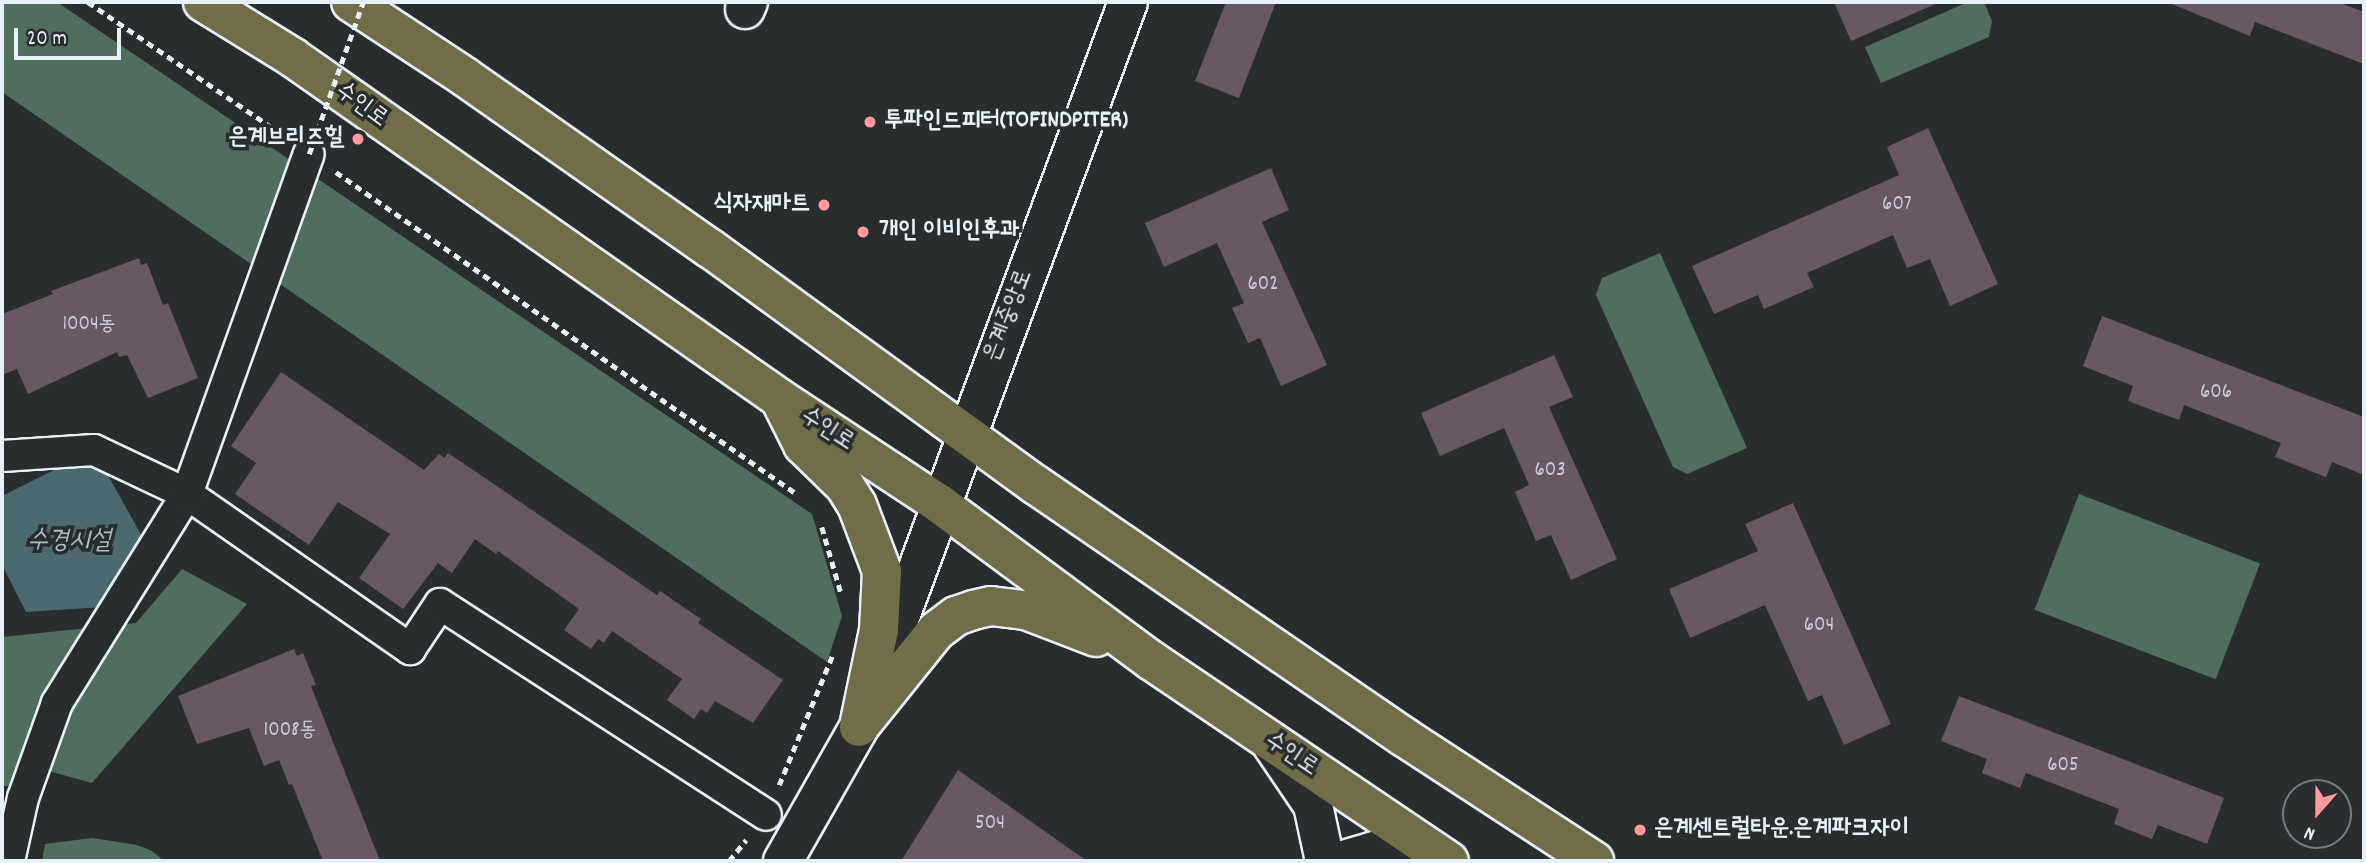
<!DOCTYPE html>
<html>
<head>
<meta charset="utf-8">
<style>
	body { margin:0 }
	#map { position:relative; width:2366px; height:863px; overflow:hidden; background:#2a2d2e; font-family:Dekko,"Poor Story",sans-serif }
	div>[style] { position:absolute }
	[style*='--x'] { left:calc(var(--x)*1px); top:calc(var(--y)*1px); width:calc(var(--w)*1px); rotate:calc(var(--a)*1deg) }
	.green>* { inset:0; background:#516d5d; transform-origin:0 0 }
	.water>* { inset:0; background:#4c6970 }
	.building>* { inset:0; background:#675864 }
	.path>* { height:4.5px; margin-top:-2.25px; transform-origin:0; background:repeating-linear-gradient(90deg,#e8f1f8 0 7px,transparent 0 12px) }
	.roads { filter:drop-shadow(2px 0 #e8f1f8) drop-shadow(-2px 0 #e8f1f8) drop-shadow(0 2px #e8f1f8) drop-shadow(0 -2px #e8f1f8) }
	.pedestrian>* { height:30px; margin:-15px; padding:0 15px; transform-origin:15px; border-radius:15px; background:#2a2d2e }
	.minor>* { height:38px; margin:-19px; padding:0 19px; transform-origin:19px; border-radius:19px; background:#2a2d2e }
	.tertiary>* { height:38px; margin:-19px; padding:0 19px; transform-origin:19px; border-radius:19px; background:#2a2d2e }
	.primary>* { height:38px; margin:-19px; padding:0 19px; transform-origin:19px; border-radius:19px; background:#716d4b }
	.path-bridge>* { height:4.5px; margin-top:-2.25px; transform-origin:0; background:repeating-linear-gradient(90deg,#e8f1f8 0 7px,transparent 0 12px) }
	.dots>* { width:19px; height:19px; translate:-50% -50%; box-sizing:border-box; border:4px solid #2a2d2e; border-radius:50% }
	span { translate:-50% -50%; white-space:nowrap; text-align:center; line-height:1.15; -webkit-text-stroke:7px #2a2d2e; paint-order:stroke }
	.number-label { font-size:21px; color:#c8cbd3 }
	.number-label span { -webkit-text-stroke-width:0 }
	.street-label { font-size:24px; color:#e8f1f8 }
	.poi-label { font-size:24px; color:#e8f1f8; font-weight:700 }
	.left { translate:0 -50%; text-align:left }
	.right { translate:-100% -50%; text-align:right }
	.water-label { font-size:26px; color:#aabbc2; font-style:italic }
	.frame { position:absolute; inset:0; border:4px solid #e8f1f8; pointer-events:none }
	.north { position:absolute; left:2282px; top:779px; width:70px; height:70px; box-sizing:border-box; background:#2a2d2e; border:2px solid #767b7f; border-radius:50%; rotate:201deg; font-size:19px; font-weight:700; line-height:28px; text-align:center; color:#e8f1f8 }
	.north::after { content:''; display:block; margin:auto; width:24px; height:32px; background:#ff9aa2; clip-path:polygon(50% 0,100% 100%,50% 72%,0 100%) }
	.scale { position:absolute; left:14px; top:28px; width:107px; height:32px; box-sizing:border-box; border:4px solid #e8f1f8; border-top:0; padding-left:9px; font-size:21px; line-height:24px; white-space:nowrap; color:#e8f1f8; -webkit-text-stroke:5px #2a2d2e; paint-order:stroke }
</style>
</head>
<body>
<div id="map">
	<div class="green">
		<i style="clip-path:polygon(2px 2px,57px 2px,812px 514px,842px 616px,827px 662px,2px 92px)"></i>
		<i style="clip-path:polygon(1968px 2px,1984px 2px,1992px 21px,1989px 37px,1881px 83px,1865px 47px)"></i>
		<i style="clip-path:polygon(1660px 253px,1747px 448px,1687px 474px,1673px 467px,1596px 295px,1602px 278px)"></i>
		<i style="left:2079px;top:494px;width:194px;height:124px;rotate:21deg"></i>
		<i style="clip-path:polygon(182px 569px,247px 604px,92px 783px,20px 763px,9px 786px,2px 786px,2px 637px,136px 623px)"></i>
		<i style="clip-path:polygon(92px 838px,137px 845px,152px 851px,164px 861px,42px 861px,45px 844px)"></i>
	</div>
	<div class="water">
		<i style="clip-path:polygon(94px 450px,154px 558px,103px 607px,26px 612px,2px 565px,2px 496px)"></i>
	</div>
	<div class="building">
		<i style="clip-path:polygon(1226px 2px,1276px 2px,1239px 98px,1195px 81px)"></i>
		<i style="clip-path:polygon(1834px 2px,1940px 2px,1851px 41px)"></i>
		<i style="clip-path:polygon(2167px 2px,2338px 2px,2364px 12px,2364px 64px,2255px 22px,2250px 36px)"></i>
		<i style="clip-path:polygon(1928px 128px,1998px 284px,1950px 306px,1930px 259px,1907px 268px,1893px 235px,1807px 273px,1814px 287px,1764px 309px,1758px 295px,1714px 314px,1692px 266px,1899px 175px,1887px 147px)"></i>
		<i style="clip-path:polygon(1271px 168px,1289px 210px,1262px 222px,1327px 365px,1281px 386px,1260px 338px,1248px 343px,1232px 308px,1244px 303px,1217px 243px,1164px 267px,1145px 223px)"></i>
		<i style="clip-path:polygon(139px 258px,141px 265px,147px 263px,163px 305px,168px 303px,198px 378px,148px 398px,127px 355px,119px 357px,117px 352px,28px 394px,17px 369px,2px 375px,2px 314px,53px 294px,51px 291px)"></i>
		<i style="clip-path:polygon(2102px 316px,2364px 417px,2364px 475px,2332px 462px,2326px 477px,2275px 457px,2281px 443px,2184px 405px,2179px 420px,2128px 401px,2133px 386px,2083px 366px)"></i>
		<i style="clip-path:polygon(1554px 355px,1573px 397px,1549px 407px,1617px 559px,1571px 580px,1551px 535px,1536px 541px,1515px 492px,1529px 485px,1504px 428px,1440px 456px,1421px 413px)"></i>
		<i style="clip-path:polygon(281px 372px,424px 470px,439px 454px,444px 458px,448px 453px,657px 595px,660px 591px,701px 619px,698px 623px,783px 680px,753px 723px,715px 701px,707px 713px,701px 709px,694px 719px,667px 700px,682px 679px,612px 631px,604px 643px,598px 639px,591px 649px,564px 630px,579px 609px,498px 551px,496px 554px,475px 539px,452px 573px,438px 563px,403px 609px,359px 578px,390px 534px,338px 502px,309px 545px,235px 494px,256px 463px,231px 446px)"></i>
		<i style="clip-path:polygon(1793px 503px,1891px 724px,1844px 745px,1822px 695px,1808px 701px,1765px 605px,1690px 638px,1669px 589px,1758px 551px,1745px 524px)"></i>
		<i style="clip-path:polygon(294px 649px,297px 656px,303px 653px,316px 685px,311px 686px,380px 861px,323px 861px,292px 784px,289px 785px,279px 760px,264px 766px,249px 728px,197px 744px,178px 696px)"></i>
		<i style="clip-path:polygon(1959px 696px,2224px 798px,2207px 844px,2158px 825px,2152px 839px,2114px 824px,2119px 809px,2026px 773px,2020px 788px,1982px 773px,1987px 759px,1941px 741px)"></i>
		<i style="clip-path:polygon(958px 770px,1087px 861px,901px 861px)"></i>
	</div>
	<div class="path">
		<i style="--x:88;--y:2;--w:236;--a:34.3"></i>
		<i style="--x:336;--y:172;--w:559;--a:34.94"></i>
		<i style="--x:822;--y:527;--w:69;--a:73.9"></i>
		<i style="--x:779;--y:785;--w:142;--a:-67.6"></i>
		<i style="--x:729;--y:861;--w:27;--a:-51"></i>
	</div>
	<div class="roads">
		<div class="pedestrian">
			<i style="--x:2;--y:456;--w:92;--a:-3.7"></i>
			<i style="--x:94;--y:450;--w:103;--a:25.3"></i>
			<i style="--x:187;--y:494;--w:272;--a:34.8"></i>
			<i style="--x:410;--y:649;--w:54;--a:-56.3"></i>
			<i style="--x:440;--y:604;--w:388;--a:32.9"></i>
			<i style="--x:9;--y:861;--w:65;--a:-77.5"></i>
			<i style="--x:23;--y:798;--w:101;--a:-70.3"></i>
			<i style="--x:57;--y:703;--w:246;--a:-58.1"></i>
			<i style="--x:187;--y:494;--w:361;--a:-70.3"></i>
		</div>
		<div class="minor">
			<i style="--x:745;--y:9;--w:8;--a:-67"></i>
			<i style="--x:1269;--y:740;--w:78;--a:55.9"></i>
			<i style="--x:1313;--y:805;--w:57;--a:77.9"></i>
			<i style="--x:1340;--y:861;--w:35;--a:-16"></i>
			<i style="--x:1374;--y:851;--w:59;--a:0"></i>
		</div>
		<div class="tertiary">
			<i style="--x:783;--y:861;--w:154;--a:-60.4"></i>
			<i style="--x:859;--y:727;--w:773;--a:-69.64"></i>
		</div>
		<div class="primary">
			<i style="--x:203;--y:2;--w:105;--a:31.7"></i>
			<i style="--x:292;--y:57;--w:595;--a:35"></i>
			<i style="--x:779;--y:398;--w:194;--a:33.4"></i>
			<i style="--x:941;--y:505;--w:262;--a:36.5"></i>
			<i style="--x:1152;--y:661;--w:358;--a:34"></i>
			<i style="--x:351;--y:2;--w:136;--a:33.3"></i>
			<i style="--x:465;--y:77;--w:300;--a:35"></i>
			<i style="--x:711;--y:249;--w:402;--a:36"></i>
			<i style="--x:1036;--y:485;--w:446;--a:34.4"></i>
			<i style="--x:1404;--y:737;--w:227;--a:33.1"></i>
			<i style="--x:782;--y:403;--w:47;--a:63.4"></i>
			<i style="--x:803;--y:445;--w:59;--a:44.3"></i>
			<i style="--x:845;--y:486;--w:22;--a:58"></i>
			<i style="--x:857;--y:505;--w:71;--a:69.3"></i>
			<i style="--x:882;--y:571;--w:59;--a:92.9"></i>
			<i style="--x:879;--y:630;--w:99;--a:101.7"></i>
			<i style="--x:862;--y:723;--w:118;--a:-51.2"></i>
			<i style="--x:936;--y:631;--w:25;--a:-37"></i>
			<i style="--x:956;--y:616;--w:18;--a:-19"></i>
			<i style="--x:973;--y:610;--w:18;--a:-13"></i>
			<i style="--x:991;--y:606;--w:35;--a:7"></i>
			<i style="--x:1026;--y:610;--w:75;--a:21.1"></i>
		</div>
	</div>
	<div class="path-bridge">
		<i style="--x:309;--y:154;--w:161;--a:-70.4"></i>
	</div>
	<div class="dots">
		<i style="left:870px;top:122px;background:#ff9aa2"></i>
		<i style="left:358px;top:139px;background:#ff9aa2"></i>
		<i style="left:824px;top:205px;background:#ff9aa2"></i>
		<i style="left:863px;top:232px;background:#ff9aa2"></i>
		<i style="left:1640px;top:830px;background:#ff9aa2"></i>
	</div>
	<div class="number-label">
		<span style="left:1897px;top:205px">607</span>
		<span style="left:1263px;top:285px">602</span>
		<span style="left:89px;top:325px">1004동</span>
		<span style="left:2216px;top:393px">606</span>
		<span style="left:1550px;top:471px">603</span>
		<span style="left:1819px;top:626px">604</span>
		<span style="left:290px;top:731px">1008동</span>
		<span style="left:2063px;top:766px">605</span>
		<span style="left:990px;top:824px">504</span>
	</div>
	<div class="street-label">
		<span style="left:361px;top:106px;rotate:36deg">수인로</span>
		<span style="left:1009px;top:316px;rotate:-69deg">은계중앙로</span>
		<span style="left:827px;top:430px;rotate:33deg">수인로</span>
		<span style="left:1291px;top:755px;rotate:34deg">수인로</span>
	</div>
	<div class="poi-label">
		<span class="left" style="left:884px;top:122px">투파인드피터(TOFINDPITER)</span>
		<span class="right" style="left:344px;top:139px">은계브리즈힐</span>
		<span class="right" style="left:810px;top:205px">식자재마트</span>
		<span class="left" style="left:879px;top:232px">개인 이비인후과</span>
		<span class="left" style="left:1654px;top:830px">은계센트럴타운.은계파크자이</span>
	</div>
	<div class="water-label">
		<span style="left:69px;top:542px">수경시설</span>
	</div>
	<div class="frame"></div>
	<div class="north">N</div>
	<div class="scale">20 m</div>
</div>
</body>
</html>
